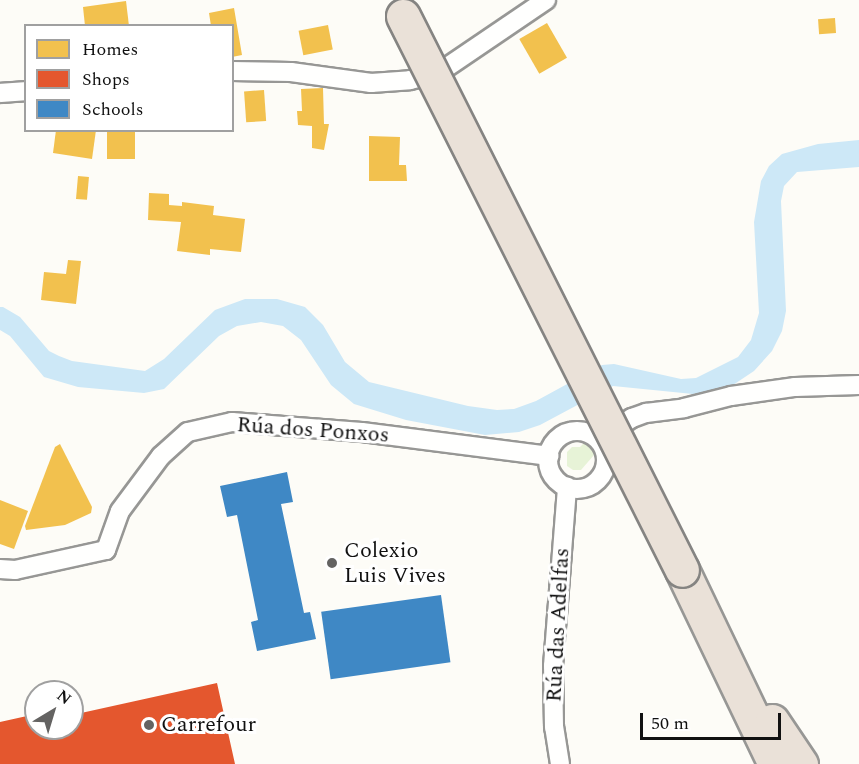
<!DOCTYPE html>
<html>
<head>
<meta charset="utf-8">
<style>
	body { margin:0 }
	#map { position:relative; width:859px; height:764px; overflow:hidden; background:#fdfcf7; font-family:Spectral,serif }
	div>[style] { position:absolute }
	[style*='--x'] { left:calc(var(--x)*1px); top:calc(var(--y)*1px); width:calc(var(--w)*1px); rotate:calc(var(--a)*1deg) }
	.green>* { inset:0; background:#e7f3d7 }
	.water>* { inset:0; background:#cde8f7 }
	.homes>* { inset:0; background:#f2c14e; transform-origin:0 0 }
	.shops>* { inset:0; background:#e4572e }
	.schools>* { inset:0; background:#3f88c5; transform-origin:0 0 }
	.roads { filter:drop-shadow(2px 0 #979795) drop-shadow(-2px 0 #979795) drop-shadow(0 2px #979795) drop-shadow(0 -2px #979795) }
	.street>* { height:18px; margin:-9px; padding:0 9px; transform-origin:9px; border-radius:9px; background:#fffffe }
	.street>.ring { margin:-9px; padding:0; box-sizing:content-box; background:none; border:18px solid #fffffe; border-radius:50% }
	.highway>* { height:33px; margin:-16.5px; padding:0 16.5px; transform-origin:16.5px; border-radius:16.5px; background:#eae1d8 }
	.bridges { filter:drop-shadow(2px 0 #858482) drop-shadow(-2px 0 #858482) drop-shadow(0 2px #858482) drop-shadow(0 -2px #858482) }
	.highway-bridge>* { height:33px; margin:-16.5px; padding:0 16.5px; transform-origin:16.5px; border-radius:16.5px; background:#eae1d8 }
	.dots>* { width:16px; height:16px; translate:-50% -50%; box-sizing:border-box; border:3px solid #fff; border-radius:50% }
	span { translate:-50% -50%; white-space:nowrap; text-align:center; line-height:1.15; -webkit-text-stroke:6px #fff; paint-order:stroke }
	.street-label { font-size:22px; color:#111 }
	.poi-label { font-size:22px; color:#111 }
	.left { translate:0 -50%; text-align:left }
	.legend { position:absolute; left:24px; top:24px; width:210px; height:108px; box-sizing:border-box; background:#fff; border:2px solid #a0a0a0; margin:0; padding:8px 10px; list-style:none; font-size:18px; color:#111 }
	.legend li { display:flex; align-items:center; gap:12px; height:30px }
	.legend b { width:30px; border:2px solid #a0a0a0 }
	.north { position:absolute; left:24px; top:680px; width:60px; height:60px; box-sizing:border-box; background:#fff; border:2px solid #a0a0a0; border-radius:50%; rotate:38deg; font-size:16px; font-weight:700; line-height:24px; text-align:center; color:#111 }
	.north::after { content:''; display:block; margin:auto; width:21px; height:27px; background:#646362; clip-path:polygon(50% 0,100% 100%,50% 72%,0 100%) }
	.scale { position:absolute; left:640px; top:713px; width:141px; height:27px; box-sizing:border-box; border:3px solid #111; border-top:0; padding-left:8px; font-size:18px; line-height:21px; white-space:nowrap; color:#111; -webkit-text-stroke:4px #fff; paint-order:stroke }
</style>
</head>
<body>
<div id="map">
	<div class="green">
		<i style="clip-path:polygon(588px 439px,596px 446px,594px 455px,581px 470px,573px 470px,567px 466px,567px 452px,572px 447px,580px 447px)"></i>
	</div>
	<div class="water">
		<i style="clip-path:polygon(859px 140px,859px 167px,797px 172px,784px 186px,781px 201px,786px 311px,782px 331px,772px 351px,754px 371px,727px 389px,693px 394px,613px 386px,540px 425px,519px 432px,485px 435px,406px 420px,354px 404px,331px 385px,301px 340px,283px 326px,261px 322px,237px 326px,219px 336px,164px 389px,144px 393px,78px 387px,44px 377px,10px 336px,0 330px,0 307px,3px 307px,20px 317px,49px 351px,59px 356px,72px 361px,145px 371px,164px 359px,215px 310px,245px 299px,277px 299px,305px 307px,323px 325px,345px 362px,369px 382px,468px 406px,497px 410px,514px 409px,536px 401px,602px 365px,614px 364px,681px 379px,696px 378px,738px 357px,751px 340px,759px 313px,754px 222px,761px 181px,769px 166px,782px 154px,818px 144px)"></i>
	</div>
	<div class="homes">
		<i style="clip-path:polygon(126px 1px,129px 26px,85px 26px,83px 7px)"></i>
		<i style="clip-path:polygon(234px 8px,242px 55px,232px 57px,232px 26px,211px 26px,209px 13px)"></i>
		<i style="left:835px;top:18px;width:15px;height:17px;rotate:86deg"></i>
		<i style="left:547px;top:23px;width:40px;height:32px;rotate:60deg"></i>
		<i style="left:328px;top:25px;width:25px;height:30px;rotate:79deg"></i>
		<i style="clip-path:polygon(323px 88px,324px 124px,329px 124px,324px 150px,312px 148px,312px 126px,298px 125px,297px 111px,302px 111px,301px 89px)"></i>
		<i style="left:264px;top:90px;width:31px;height:20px;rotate:86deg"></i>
		<i style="clip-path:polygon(56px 130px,96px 130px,92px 159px,53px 153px)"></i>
		<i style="left:107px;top:130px;width:28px;height:29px"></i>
		<i style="clip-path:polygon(369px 136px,400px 137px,399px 165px,406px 165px,407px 181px,369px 181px)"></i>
		<i style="left:78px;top:176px;width:11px;height:23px;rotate:5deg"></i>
		<i style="clip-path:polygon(149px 193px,169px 194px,169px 205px,182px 206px,182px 202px,214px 206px,213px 215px,245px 219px,241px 252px,210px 249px,210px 255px,177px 251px,181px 222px,148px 220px)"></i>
		<i style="clip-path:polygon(68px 260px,81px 261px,76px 304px,41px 300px,44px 272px,66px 274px)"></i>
		<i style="clip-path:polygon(60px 444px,92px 507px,91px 513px,65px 525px,26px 530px,25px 526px,55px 447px)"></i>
		<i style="clip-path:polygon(0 500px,28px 511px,14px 549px,0 544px)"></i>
	</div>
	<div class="shops">
		<i style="clip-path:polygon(217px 683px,235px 764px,0 764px,0 722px,36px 714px,36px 728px,72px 728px,72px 715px)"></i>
	</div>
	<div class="schools">
		<i style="clip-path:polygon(287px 472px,293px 502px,281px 504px,304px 613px,310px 612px,316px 639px,257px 651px,251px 622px,258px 620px,237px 515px,227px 517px,220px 486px)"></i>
		<i style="left:441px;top:595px;width:68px;height:121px;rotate:82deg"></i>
	</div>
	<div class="roads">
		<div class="street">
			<i style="--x:232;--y:71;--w:59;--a:1"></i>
			<i style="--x:291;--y:72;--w:81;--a:7.8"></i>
			<i style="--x:371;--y:83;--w:39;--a:-4"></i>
			<i style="--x:410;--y:80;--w:28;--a:-13"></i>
			<i style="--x:437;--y:74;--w:132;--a:-34.2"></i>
			<i style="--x:0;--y:93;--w:26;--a:-4"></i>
			<i class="ring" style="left:548px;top:431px;width:40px;height:40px"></i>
			<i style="--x:606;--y:436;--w:32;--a:-35"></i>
			<i style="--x:632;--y:418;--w:15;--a:-20"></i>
			<i style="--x:646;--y:413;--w:38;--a:-7"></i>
			<i style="--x:684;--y:408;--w:49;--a:-14.3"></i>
			<i style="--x:731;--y:396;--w:65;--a:-8"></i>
			<i style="--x:795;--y:387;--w:64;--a:-1.8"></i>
			<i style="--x:0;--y:569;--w:15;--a:4"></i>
			<i style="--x:15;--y:570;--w:93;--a:-12.4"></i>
			<i style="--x:106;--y:550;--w:41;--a:-70.3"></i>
			<i style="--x:120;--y:511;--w:69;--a:-53.3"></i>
			<i style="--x:161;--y:456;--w:36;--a:-42"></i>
			<i style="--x:188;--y:432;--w:45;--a:-12.8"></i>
			<i style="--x:232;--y:422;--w:130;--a:4.4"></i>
			<i style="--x:362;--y:432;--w:189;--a:7.3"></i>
			<i style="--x:560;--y:764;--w:37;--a:-99"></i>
			<i style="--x:554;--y:727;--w:61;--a:-90.9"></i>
			<i style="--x:553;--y:666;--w:180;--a:-85.5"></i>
		</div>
		<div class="highway">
			<i style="--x:682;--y:570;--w:215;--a:64.4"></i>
			<i style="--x:772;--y:721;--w:52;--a:56"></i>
		</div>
	</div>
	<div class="bridges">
		<div class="highway-bridge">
			<i style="--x:403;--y:16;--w:620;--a:63.27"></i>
		</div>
	</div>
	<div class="dots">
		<i style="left:332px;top:563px;background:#646362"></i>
		<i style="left:149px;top:725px;background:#646362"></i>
	</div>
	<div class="street-label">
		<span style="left:313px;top:430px;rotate:4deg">Rúa dos Ponxos</span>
		<span style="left:558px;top:625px;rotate:-87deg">Rúa das Adelfas</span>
	</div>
	<div class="poi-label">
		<span class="left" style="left:344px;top:563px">Colexio<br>Luis Vives</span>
		<span class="left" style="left:161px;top:725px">Carrefour</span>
	</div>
	<ul class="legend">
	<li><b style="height:16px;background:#f2c14e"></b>Homes</li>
	<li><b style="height:16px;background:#e4572e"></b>Shops</li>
	<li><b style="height:16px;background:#3f88c5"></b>Schools</li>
	</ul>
	<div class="north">N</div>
	<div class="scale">50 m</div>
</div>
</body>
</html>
